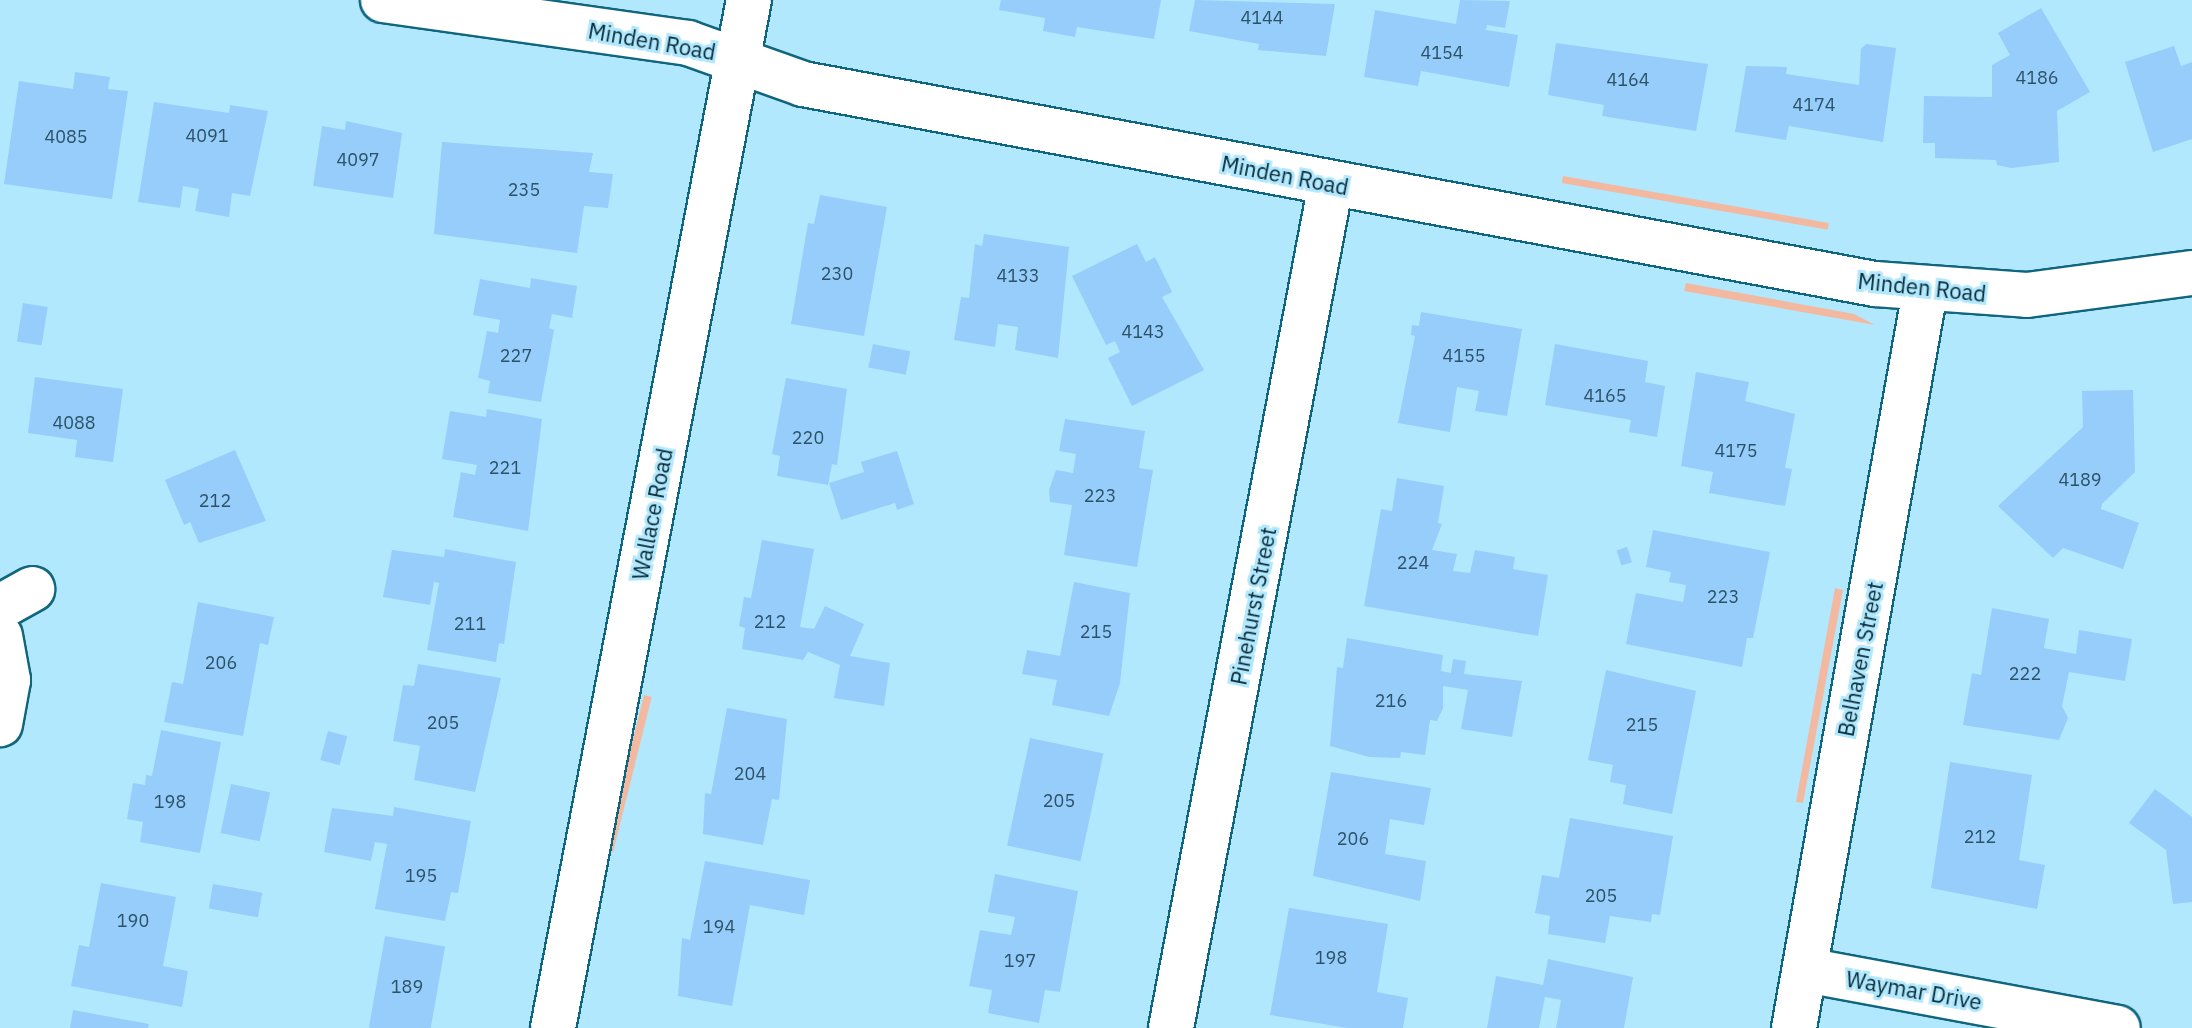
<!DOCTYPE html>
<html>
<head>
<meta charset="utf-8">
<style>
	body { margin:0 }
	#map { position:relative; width:2192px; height:1028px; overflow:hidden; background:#b1e8fe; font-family:"IBM Plex Sans",sans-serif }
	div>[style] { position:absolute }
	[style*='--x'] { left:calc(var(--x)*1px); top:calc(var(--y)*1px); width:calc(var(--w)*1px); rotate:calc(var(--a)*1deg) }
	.green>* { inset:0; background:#f2b9a0; transform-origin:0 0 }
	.building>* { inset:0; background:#96cdfb; transform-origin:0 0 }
	.roads { filter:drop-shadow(2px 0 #10667f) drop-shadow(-2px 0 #10667f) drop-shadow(0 2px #10667f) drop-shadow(0 -2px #10667f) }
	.street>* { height:44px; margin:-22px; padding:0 22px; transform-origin:22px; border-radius:22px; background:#fff }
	span { translate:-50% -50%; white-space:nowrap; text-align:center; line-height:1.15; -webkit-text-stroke:6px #b1e8fe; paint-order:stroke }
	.number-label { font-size:18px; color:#2c5266 }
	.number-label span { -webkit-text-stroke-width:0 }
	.street-label { font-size:22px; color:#082934 }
</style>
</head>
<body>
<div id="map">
	<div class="green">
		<i style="left:1563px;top:176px;width:270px;height:7px;rotate:10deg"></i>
		<i style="clip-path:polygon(1686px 283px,1854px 314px,1875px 325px,1684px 291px)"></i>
		<i style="clip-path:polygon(1835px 588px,1843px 590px,1803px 803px,1796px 802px)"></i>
		<i style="left:644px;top:695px;width:8px;height:160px;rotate:14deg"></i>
	</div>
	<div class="building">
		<i style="clip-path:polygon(1001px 0,1161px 0,1154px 39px,1077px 27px,1075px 37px,1043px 31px,1045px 18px,999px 10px)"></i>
		<i style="clip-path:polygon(1195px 0,1335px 4px,1326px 56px,1258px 50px,1259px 44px,1189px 31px)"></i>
		<i style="clip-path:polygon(1460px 0,1510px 1px,1505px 28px,1487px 25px,1486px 30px,1518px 35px,1509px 87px,1421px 71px,1418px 86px,1364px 77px,1375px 10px,1456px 24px)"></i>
		<i style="clip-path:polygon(2041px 8px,2090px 92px,2057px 111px,2059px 162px,2011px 168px,1997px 165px,1996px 160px,1935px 158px,1935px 143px,1923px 143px,1924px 96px,1992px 97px,1992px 65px,2010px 55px,1998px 33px)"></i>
		<i style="clip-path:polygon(1556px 43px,1708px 64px,1696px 131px,1602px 116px,1604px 105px,1548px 95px)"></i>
		<i style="clip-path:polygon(1866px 44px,1896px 48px,1883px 142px,1789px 126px,1786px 140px,1735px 132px,1746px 66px,1787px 67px,1786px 74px,1859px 85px,1861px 49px)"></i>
		<i style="clip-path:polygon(2174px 46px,2181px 66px,2192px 62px,2192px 139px,2153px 152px,2125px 62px)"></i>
		<i style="clip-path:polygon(75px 72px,110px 77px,108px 89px,128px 91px,112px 199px,4px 184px,19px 81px,73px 89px)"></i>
		<i style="clip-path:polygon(154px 102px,229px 113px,230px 105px,268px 111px,250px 196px,232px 193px,229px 217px,195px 211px,199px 189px,183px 186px,180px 208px,138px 202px)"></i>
		<i style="clip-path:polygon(346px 121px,402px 133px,393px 198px,313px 186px,322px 126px,345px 130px)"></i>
		<i style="clip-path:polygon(442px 142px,593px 153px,589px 172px,613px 174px,608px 208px,584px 206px,577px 253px,434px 234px)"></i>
		<i style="clip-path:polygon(820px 195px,887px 207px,864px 336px,791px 324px,808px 223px,814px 224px)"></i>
		<i style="clip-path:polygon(984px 234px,1069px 247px,1058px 358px,1015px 350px,1018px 327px,998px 324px,995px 347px,954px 340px,961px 297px,969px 298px,975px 244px,982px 246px)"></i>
		<i style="clip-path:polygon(1137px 244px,1146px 262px,1155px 257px,1172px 292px,1162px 297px,1204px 370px,1132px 406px,1108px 358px,1120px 352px,1115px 341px,1106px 345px,1072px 276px)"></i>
		<i style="clip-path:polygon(531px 278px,577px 286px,572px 318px,552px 314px,549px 328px,554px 330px,541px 402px,488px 393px,490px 381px,478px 378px,487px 331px,498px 333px,500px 320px,473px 315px,480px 279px,530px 288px)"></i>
		<i style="left:23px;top:303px;width:25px;height:39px;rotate:9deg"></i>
		<i style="clip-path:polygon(1421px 312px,1522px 329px,1507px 416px,1475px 411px,1479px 391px,1457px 387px,1450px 432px,1398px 423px,1415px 336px,1411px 335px,1412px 325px,1419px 326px)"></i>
		<i style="left:873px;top:344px;width:38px;height:24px;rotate:11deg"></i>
		<i style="clip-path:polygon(1555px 344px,1648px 361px,1645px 382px,1665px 386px,1657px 437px,1629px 432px,1631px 420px,1545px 405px)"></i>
		<i style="clip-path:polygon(1696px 372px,1749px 382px,1745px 401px,1795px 414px,1785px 468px,1792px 469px,1785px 506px,1709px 493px,1713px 472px,1681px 466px)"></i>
		<i style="clip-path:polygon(35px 377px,123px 389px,113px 462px,75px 457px,77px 440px,28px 433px)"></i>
		<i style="clip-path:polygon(786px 378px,847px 389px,837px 465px,832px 464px,828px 485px,777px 476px,780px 456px,772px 454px)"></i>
		<i style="clip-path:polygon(2133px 390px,2135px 472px,2102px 504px,2101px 509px,2139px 523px,2123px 569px,2063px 548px,2053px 558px,1998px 506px,2083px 427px,2082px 391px)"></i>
		<i style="clip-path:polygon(487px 409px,542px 419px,528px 531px,453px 517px,461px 472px,475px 475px,477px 465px,442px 459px,450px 411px,486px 417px)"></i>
		<i style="clip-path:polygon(1065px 419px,1145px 431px,1139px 468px,1153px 470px,1137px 567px,1064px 555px,1072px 505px,1050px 502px,1049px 490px,1056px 470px,1073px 473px,1076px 454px,1059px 451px)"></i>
		<i style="clip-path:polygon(235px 450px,266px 521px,199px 543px,190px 522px,184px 525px,165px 480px)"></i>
		<i style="clip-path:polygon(897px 451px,914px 504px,897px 510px,895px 503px,841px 520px,829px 483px,864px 472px,861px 462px)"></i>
		<i style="clip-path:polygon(1397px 478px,1444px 486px,1438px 523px,1442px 524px,1432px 550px,1457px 554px,1453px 571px,1470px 573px,1475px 550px,1515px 557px,1513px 569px,1548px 575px,1538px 636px,1364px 606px,1381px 509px,1392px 511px)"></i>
		<i style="clip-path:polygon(1653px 530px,1770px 552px,1753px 638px,1747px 638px,1742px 667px,1626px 644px,1636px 593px,1683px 602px,1686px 585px,1669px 582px,1671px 572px,1646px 567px)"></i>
		<i style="clip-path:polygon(762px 540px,814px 549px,800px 627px,814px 629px,825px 606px,864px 624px,850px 656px,890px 663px,884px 706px,834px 698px,840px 665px,808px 652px,803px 660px,742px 649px,745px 628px,739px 626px,744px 597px,751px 598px)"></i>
		<i style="left:1627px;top:547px;width:16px;height:11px;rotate:72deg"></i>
		<i style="clip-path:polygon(445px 549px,516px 562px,504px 644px,499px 643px,496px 662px,427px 650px,439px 583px,434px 582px,430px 605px,383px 597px,392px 550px,444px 557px)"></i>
		<i style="clip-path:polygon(1074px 582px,1130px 593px,1120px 683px,1109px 716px,1052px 705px,1057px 680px,1022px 674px,1027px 650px,1060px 656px)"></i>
		<i style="clip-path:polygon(198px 602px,274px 617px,268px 645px,260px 643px,243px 736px,164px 722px,172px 682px,183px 684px)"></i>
		<i style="clip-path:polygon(1992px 608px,2049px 619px,2044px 648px,2076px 654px,2079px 630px,2132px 639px,2125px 681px,2069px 672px,2062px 706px,2068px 718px,2059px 740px,1963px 725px,1972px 673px,1981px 675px)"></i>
		<i style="clip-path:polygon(1347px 638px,1443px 655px,1441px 671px,1451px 673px,1453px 659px,1466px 661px,1464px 674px,1522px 681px,1512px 737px,1461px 729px,1468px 690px,1443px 686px,1443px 708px,1437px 721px,1430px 720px,1425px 755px,1401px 752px,1400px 758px,1369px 757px,1330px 746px,1337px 667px,1343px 668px)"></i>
		<i style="clip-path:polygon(418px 664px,501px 678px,475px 792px,414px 780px,420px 746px,393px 741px,403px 685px,414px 686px)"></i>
		<i style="clip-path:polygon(1606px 670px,1696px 691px,1672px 814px,1623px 804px,1626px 785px,1610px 782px,1613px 765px,1588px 760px)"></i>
		<i style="clip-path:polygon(727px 708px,787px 719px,779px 800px,772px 799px,763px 845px,703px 834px,705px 793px,711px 794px)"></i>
		<i style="clip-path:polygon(161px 730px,221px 742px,200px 853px,140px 842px,143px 822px,127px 819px,133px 783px,145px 785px,146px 775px,152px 776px)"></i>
		<i style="left:328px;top:731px;width:20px;height:30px;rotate:15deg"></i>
		<i style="left:1030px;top:738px;width:75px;height:110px;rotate:12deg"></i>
		<i style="clip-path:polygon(1950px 762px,2032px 775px,2019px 860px,2045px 865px,2037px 909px,1931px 888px)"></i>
		<i style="clip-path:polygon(1331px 772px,1431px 788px,1424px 825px,1390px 819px,1385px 854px,1426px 861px,1420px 901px,1313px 876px)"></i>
		<i style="left:231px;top:784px;width:40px;height:50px;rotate:12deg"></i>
		<i style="clip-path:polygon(2155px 789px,2192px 817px,2192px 902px,2173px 904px,2166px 850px,2129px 823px)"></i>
		<i style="clip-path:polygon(394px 807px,471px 821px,458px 893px,451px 892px,445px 921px,375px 909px,387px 844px,375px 842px,371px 861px,324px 852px,332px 808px,393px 816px)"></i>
		<i style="clip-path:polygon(1570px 818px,1673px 836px,1660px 915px,1652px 914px,1651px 922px,1610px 916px,1605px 943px,1548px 934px,1550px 916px,1535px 913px,1542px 875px,1559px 878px)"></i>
		<i style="clip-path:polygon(705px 861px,810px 880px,804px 915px,750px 905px,732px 1006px,678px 996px,682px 938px,690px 940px)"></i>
		<i style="clip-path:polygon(995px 874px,1078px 891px,1060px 992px,1045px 990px,1039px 1023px,988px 1013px,992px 990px,969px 986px,980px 930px,1011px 935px,1015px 917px,988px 912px)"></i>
		<i style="clip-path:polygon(101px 883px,176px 897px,163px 966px,188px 971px,182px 1007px,71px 986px,79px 945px,89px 947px)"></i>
		<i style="left:213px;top:884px;width:50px;height:25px;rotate:10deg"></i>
		<i style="clip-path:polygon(1289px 908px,1388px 924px,1377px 992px,1408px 998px,1403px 1028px,1347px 1028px,1270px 1015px)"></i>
		<i style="left:385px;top:936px;width:61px;height:93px;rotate:10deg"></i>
		<i style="clip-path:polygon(1548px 959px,1633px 977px,1624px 1028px,1556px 1028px,1561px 1000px,1545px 997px,1539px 1028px,1487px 1028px,1496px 976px,1543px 985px)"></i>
		<i style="clip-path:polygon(73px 1010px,149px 1024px,148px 1028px,70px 1028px)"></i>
	</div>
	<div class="roads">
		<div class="street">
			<i style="--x:383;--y:0;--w:308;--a:8"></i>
			<i style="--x:688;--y:43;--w:122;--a:19.6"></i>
			<i style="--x:803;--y:84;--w:1090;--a:10.57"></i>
			<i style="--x:1875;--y:284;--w:152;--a:4.1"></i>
			<i style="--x:2027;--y:295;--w:166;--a:-7.6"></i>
			<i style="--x:0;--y:607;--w:37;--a:-29"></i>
			<i style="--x:0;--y:636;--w:45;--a:79.7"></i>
			<i style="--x:8;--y:680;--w:45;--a:100.3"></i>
			<i style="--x:1805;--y:970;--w:318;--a:10.5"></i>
			<i style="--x:553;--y:1028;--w:1047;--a:-79.21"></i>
			<i style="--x:1171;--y:1028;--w:859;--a:-79.27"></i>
			<i style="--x:1794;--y:1028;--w:749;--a:-79.92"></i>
		</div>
	</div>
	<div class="number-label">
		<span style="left:1262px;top:18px">4144</span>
		<span style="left:1442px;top:53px">4154</span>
		<span style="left:2037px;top:78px">4186</span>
		<span style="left:1628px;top:80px">4164</span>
		<span style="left:1814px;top:105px">4174</span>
		<span style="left:207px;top:136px">4091</span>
		<span style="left:66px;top:137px">4085</span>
		<span style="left:358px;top:160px">4097</span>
		<span style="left:524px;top:190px">235</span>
		<span style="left:837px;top:274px">230</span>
		<span style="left:1018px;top:276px">4133</span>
		<span style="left:1143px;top:332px">4143</span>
		<span style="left:516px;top:356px">227</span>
		<span style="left:1464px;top:356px">4155</span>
		<span style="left:1605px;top:396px">4165</span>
		<span style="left:74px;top:423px">4088</span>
		<span style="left:808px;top:438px">220</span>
		<span style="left:1736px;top:451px">4175</span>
		<span style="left:505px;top:468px">221</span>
		<span style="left:2080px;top:480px">4189</span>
		<span style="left:1100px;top:496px">223</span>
		<span style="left:215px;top:501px">212</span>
		<span style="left:1413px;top:563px">224</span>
		<span style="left:1723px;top:597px">223</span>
		<span style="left:770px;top:622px">212</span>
		<span style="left:470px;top:624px">211</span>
		<span style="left:1096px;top:632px">215</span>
		<span style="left:221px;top:663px">206</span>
		<span style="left:2025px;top:674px">222</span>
		<span style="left:1391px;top:701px">216</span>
		<span style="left:443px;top:723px">205</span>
		<span style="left:1642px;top:725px">215</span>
		<span style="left:750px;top:774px">204</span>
		<span style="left:1059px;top:801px">205</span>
		<span style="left:170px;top:802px">198</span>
		<span style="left:1980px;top:837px">212</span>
		<span style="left:1353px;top:839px">206</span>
		<span style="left:421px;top:876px">195</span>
		<span style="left:1601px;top:896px">205</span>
		<span style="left:133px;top:921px">190</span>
		<span style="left:719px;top:927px">194</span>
		<span style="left:1331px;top:958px">198</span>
		<span style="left:1020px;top:961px">197</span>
		<span style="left:407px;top:987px">189</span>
	</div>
	<div class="street-label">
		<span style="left:652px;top:41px;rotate:10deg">Minden Road</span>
		<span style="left:1285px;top:175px;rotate:11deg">Minden Road</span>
		<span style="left:1922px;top:287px;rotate:6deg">Minden Road</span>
		<span style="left:652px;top:514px;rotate:-79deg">Wallace Road</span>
		<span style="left:1253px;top:606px;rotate:-79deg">Pinehurst Street</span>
		<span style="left:1860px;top:659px;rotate:-79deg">Belhaven Street</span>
		<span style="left:1914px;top:990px;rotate:10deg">Waymar Drive</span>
	</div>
</div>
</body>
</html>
